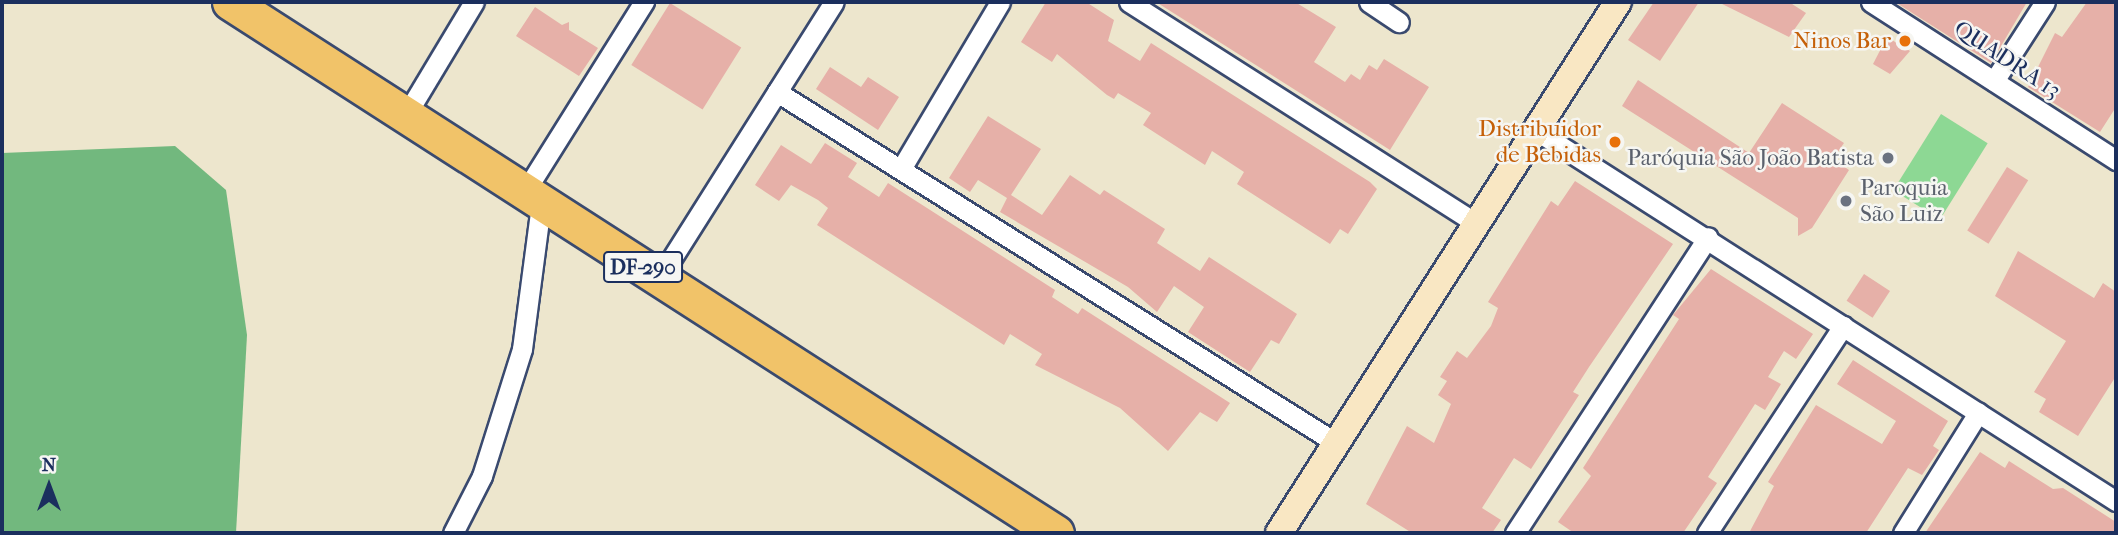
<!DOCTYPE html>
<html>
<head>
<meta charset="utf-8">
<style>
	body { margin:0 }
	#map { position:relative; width:2118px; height:535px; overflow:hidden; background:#ede6cd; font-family:"IM FELL French Canon",serif }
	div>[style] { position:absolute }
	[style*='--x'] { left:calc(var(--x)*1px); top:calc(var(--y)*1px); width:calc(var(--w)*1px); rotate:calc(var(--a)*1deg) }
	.green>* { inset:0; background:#8dd894; transform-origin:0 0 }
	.forest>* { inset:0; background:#72b87e }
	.building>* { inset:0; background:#e6b0a8; transform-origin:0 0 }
	.roads { filter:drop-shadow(2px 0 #3a4a6f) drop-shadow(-2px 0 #3a4a6f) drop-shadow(0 2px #3a4a6f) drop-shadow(0 -2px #3a4a6f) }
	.street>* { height:19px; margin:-9.5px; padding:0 9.5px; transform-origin:9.5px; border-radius:9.5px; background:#fff }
	.secondary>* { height:26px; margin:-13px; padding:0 13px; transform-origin:13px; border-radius:13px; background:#f9e7c3 }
	.highway>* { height:35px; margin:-17.5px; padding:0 17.5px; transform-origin:17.5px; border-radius:17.5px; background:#f1c369 }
	.dots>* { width:19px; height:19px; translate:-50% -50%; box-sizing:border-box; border:4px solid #f6f6f2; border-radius:50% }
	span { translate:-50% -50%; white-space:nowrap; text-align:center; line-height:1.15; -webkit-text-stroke:5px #f6f6f2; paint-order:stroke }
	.shield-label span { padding:2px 5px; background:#f6f6f2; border:2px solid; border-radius:5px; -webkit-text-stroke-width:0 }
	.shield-label { font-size:21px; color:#1b2f5e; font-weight:700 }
	.food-label { font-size:23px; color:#c56008 }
	.right { translate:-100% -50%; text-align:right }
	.street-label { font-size:23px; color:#1b2f5e }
	.worship-label { font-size:23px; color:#5b616d }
	.left { translate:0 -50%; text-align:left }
	.frame { position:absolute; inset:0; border:4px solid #1b2f5e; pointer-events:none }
	.north { position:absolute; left:14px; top:451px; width:70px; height:70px; -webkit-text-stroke:5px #f6f6f2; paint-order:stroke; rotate:0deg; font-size:19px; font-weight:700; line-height:28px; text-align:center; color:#1b2f5e }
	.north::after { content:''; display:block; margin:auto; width:24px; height:32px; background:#1b2f5e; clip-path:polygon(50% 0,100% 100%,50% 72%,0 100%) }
</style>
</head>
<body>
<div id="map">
	<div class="green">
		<i style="left:1941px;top:114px;width:55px;height:90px;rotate:32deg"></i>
	</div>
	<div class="forest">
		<i style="clip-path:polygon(175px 146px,226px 190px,247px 335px,236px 533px,2px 533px,2px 153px)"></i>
	</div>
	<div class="building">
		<i style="clip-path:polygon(1046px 2px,1086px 2px,1114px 20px,1108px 41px,1140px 61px,1151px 43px,1370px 182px,1377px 189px,1348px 234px,1340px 229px,1330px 244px,1237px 184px,1244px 172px,1212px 151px,1205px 165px,1143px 125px,1151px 113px,1118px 93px,1114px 99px,1107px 95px,1057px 54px,1052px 62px,1021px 42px)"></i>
		<i style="clip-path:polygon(1156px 2px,1295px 2px,1336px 27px,1314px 62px,1345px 82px,1351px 74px,1360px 80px,1369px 65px,1377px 70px,1384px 59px,1429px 87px,1390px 150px)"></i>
		<i style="clip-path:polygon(1654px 2px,1699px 2px,1660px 61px,1628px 40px)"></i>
		<i style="clip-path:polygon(1718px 2px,1789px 2px,1806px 13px,1789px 37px)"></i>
		<i style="clip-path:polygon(1895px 2px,2027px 2px,1991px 63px)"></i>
		<i style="clip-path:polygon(2087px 2px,2116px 2px,2116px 107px,2100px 132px,2028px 87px,2055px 33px,2062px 37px)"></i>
		<i style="left:670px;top:3px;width:84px;height:73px;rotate:32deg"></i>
		<i style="clip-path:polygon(535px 7px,562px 25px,569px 22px,569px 30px,598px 48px,579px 76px,516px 36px)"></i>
		<i style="clip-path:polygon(1887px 37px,1910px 51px,1890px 74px,1873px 64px)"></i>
		<i style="clip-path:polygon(830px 67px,861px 87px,868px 77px,899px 97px,878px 130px,816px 89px)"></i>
		<i style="clip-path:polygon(1638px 80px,1749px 153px,1782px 103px,1844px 143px,1833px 159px,1849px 170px,1812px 228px,1798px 236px,1798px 218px,1622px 106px)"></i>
		<i style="clip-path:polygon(988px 116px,1041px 149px,1011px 195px,1042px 215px,1070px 175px,1100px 195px,1104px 190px,1165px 229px,1157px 243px,1200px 271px,1209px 257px,1297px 314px,1279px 344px,1271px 340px,1250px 372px,1188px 332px,1204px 307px,1174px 286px,1157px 312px,1128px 287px,1000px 212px,1007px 198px,978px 180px,970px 192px,949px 178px)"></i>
		<i style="clip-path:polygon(825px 143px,857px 163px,848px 177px,879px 197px,888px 183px,1055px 290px,1052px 297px,1078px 314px,1082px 308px,1230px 403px,1217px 422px,1200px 412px,1168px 451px,1120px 408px,1035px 365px,1042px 354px,1010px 334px,1004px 345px,817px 225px,828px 208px,818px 200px,791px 185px,779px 201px,755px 185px,781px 145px,811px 164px)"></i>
		<i style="left:2007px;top:167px;width:25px;height:75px;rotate:32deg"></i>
		<i style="clip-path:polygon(1575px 181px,1673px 244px,1589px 367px,1573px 392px,1579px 395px,1531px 469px,1514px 458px,1482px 508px,1501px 520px,1492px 533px,1412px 533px,1366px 504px,1407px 426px,1434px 443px,1451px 404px,1438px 395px,1447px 381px,1440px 377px,1457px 351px,1467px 358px,1491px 326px,1498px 308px,1488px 302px,1551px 201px,1558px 206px)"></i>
		<i style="clip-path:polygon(2018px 251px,2094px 298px,2103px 283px,2116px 292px,2116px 376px,2078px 436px,2039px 412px,2046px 399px,2034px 392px,2066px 341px,1995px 296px)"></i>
		<i style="clip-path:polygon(1711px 269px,1813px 334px,1796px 359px,1784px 351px,1768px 377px,1781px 384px,1765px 410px,1755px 404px,1708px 477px,1717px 483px,1683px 533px,1574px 533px,1558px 522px,1591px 476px,1583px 468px,1679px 319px,1673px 315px)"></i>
		<i style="left:1864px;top:274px;width:31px;height:32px;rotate:33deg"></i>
		<i style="clip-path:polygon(1853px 360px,1948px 421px,1933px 446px,1939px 450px,1922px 475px,1908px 468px,1866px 533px,1749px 533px,1774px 486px,1768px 482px,1816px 405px,1882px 444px,1896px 421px,1837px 384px)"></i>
		<i style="clip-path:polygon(1980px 452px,2005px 468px,2009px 461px,2053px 489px,2063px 488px,2116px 522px,2116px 533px,1925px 533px)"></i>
	</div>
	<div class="roads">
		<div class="street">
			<i style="--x:1129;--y:2;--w:413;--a:32.5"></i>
			<i style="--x:1369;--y:2;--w:36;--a:34"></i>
			<i style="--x:1871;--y:2;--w:292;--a:32.8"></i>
			<i style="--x:1994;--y:81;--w:94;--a:-57.2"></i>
			<i style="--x:777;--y:92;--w:662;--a:32.11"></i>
			<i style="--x:406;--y:115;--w:132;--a:-59"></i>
			<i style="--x:1537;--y:131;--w:687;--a:32.58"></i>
			<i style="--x:901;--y:169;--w:194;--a:-59.3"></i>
			<i style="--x:524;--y:193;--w:226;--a:-57.9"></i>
			<i style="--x:660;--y:277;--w:325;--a:-57.7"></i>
			<i style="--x:453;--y:533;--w:64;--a:-63"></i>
			<i style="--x:482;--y:476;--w:133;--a:-72.5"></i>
			<i style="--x:522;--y:349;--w:138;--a:-82.5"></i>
			<i style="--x:540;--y:212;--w:16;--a:-120"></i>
			<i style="--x:1515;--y:533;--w:353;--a:-56.9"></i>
			<i style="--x:1707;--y:533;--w:248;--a:-56.7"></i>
			<i style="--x:1903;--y:533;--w:142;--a:-58"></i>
		</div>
		<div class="secondary">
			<i style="--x:1279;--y:533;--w:630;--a:-57.45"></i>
		</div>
		<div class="highway">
			<i style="--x:230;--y:2;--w:982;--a:32.74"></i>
		</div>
	</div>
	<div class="dots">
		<i style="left:1905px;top:41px;background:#e8710a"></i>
		<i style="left:1615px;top:142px;background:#e8710a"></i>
		<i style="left:1888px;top:158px;background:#6b7280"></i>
		<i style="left:1846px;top:201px;background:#6b7280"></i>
	</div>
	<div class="shield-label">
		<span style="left:643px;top:267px">DF-290</span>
	</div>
	<div class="food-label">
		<span class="right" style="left:1891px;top:41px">Ninos Bar</span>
		<span class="right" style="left:1601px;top:142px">Distribuidor<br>de Bebidas</span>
	</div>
	<div class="street-label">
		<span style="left:2007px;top:60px;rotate:33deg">QUADRA 13</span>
	</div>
	<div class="worship-label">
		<span class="right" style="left:1874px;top:158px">Paróquia São João Batista</span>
		<span class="left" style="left:1860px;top:201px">Paroquia<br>São Luiz</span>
	</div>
	<div class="frame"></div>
	<div class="north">N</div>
</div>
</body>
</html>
